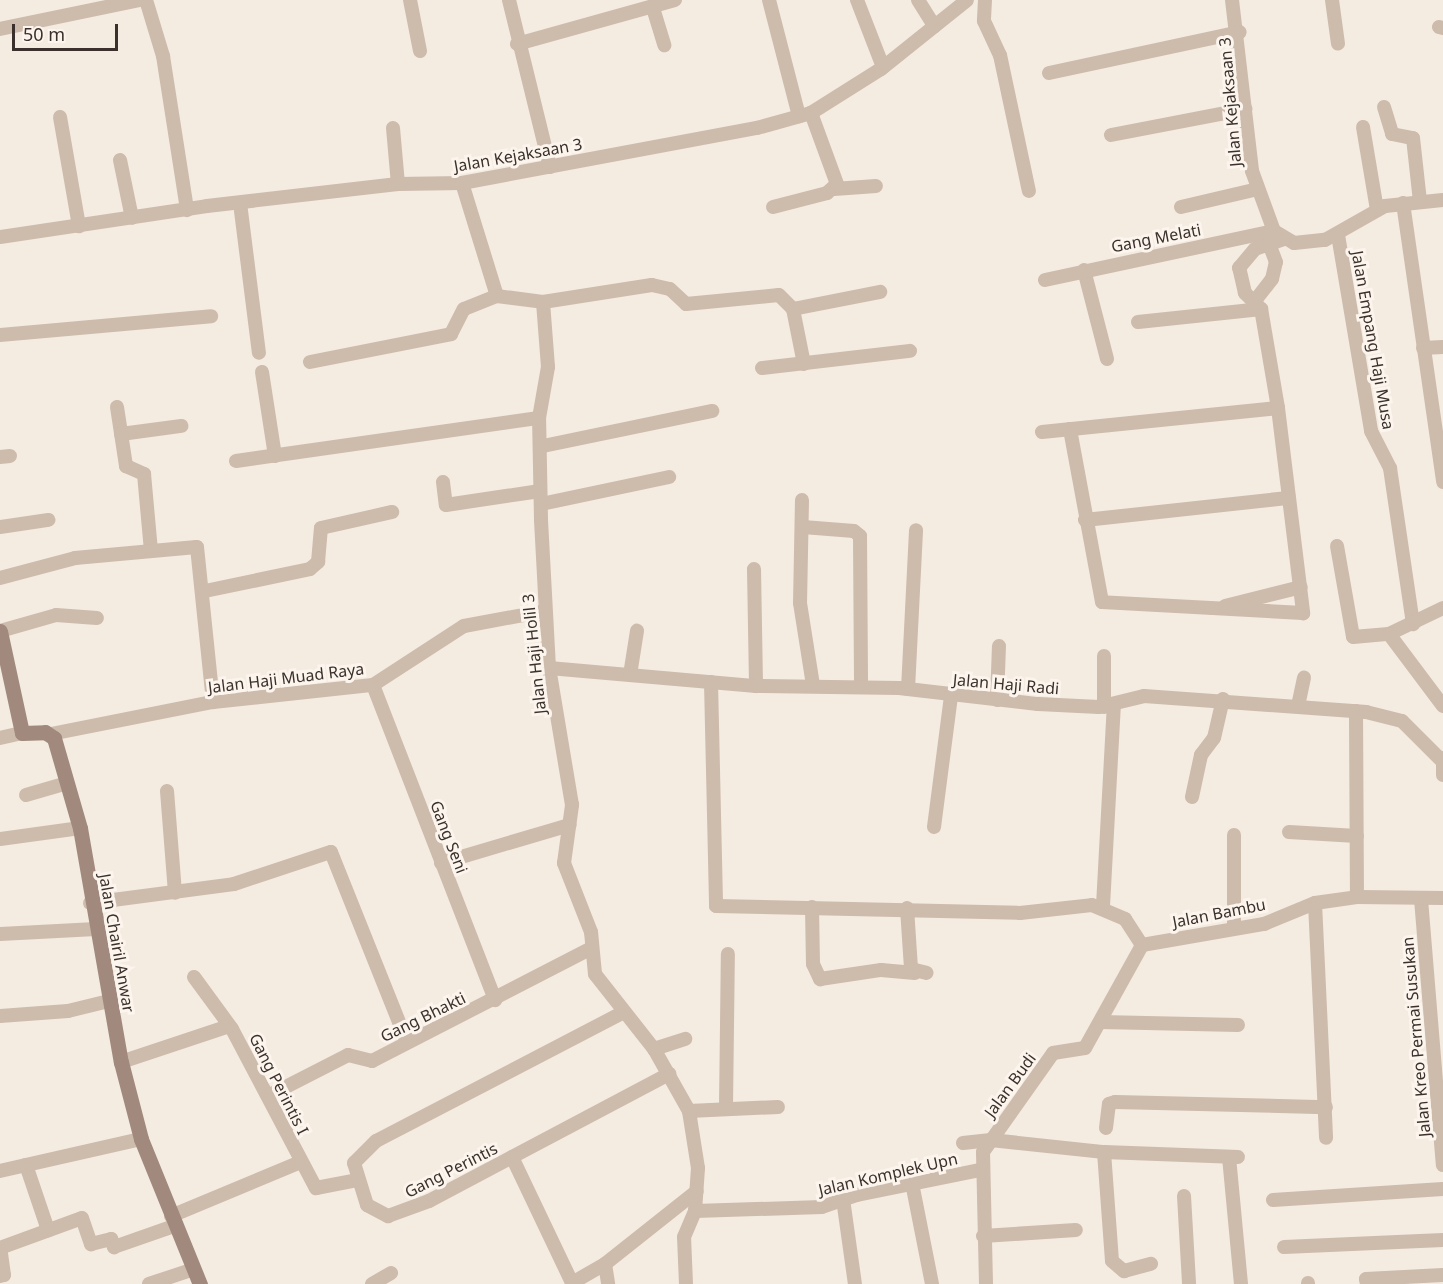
<!DOCTYPE html>
<html>
<head>
<meta charset="utf-8">
<style>
	body { margin:0 }
	#map { position:relative; width:1443px; height:1284px; overflow:hidden; background:#f4ebe1; font-family:"Noto Sans",sans-serif }
	div>[style] { position:absolute }
	[style*='--x'] { left:calc(var(--x)*1px); top:calc(var(--y)*1px); width:calc(var(--w)*1px); rotate:calc(var(--a)*1deg) }
	.street>* { height:14px; margin:-7px; padding:0 7px; transform-origin:7px; border-radius:7px; background:#cdbbac }
	.secondary>* { height:15px; margin:-7.5px; padding:0 7.5px; transform-origin:7.5px; border-radius:7.5px; background:#a18a7d }
	span { translate:-50% -50%; white-space:nowrap; text-align:center; line-height:1.15; -webkit-text-stroke:6px #fbf5ee; paint-order:stroke }
	.street-label { font-size:16px; color:#3b302b }
	.scale { position:absolute; left:12px; top:24px; width:106px; height:27px; box-sizing:border-box; border:3px solid #3b302b; border-top:0; padding-left:8px; font-size:18px; line-height:21px; white-space:nowrap; color:#3b302b; -webkit-text-stroke:4px #fbf5ee; paint-order:stroke }
</style>
</head>
<body>
<div id="map">
	<div class="street">
		<i style="--x:146;--y:0;--w:59;--a:73.1"></i>
		<i style="--x:163;--y:56;--w:156;--a:81.1"></i>
		<i style="--x:410;--y:0;--w:52;--a:78.9"></i>
		<i style="--x:509;--y:0;--w:172;--a:76.2"></i>
		<i style="--x:769;--y:0;--w:120;--a:75.5"></i>
		<i style="--x:857;--y:0;--w:72;--a:68.8"></i>
		<i style="--x:918;--y:0;--w:31;--a:58"></i>
		<i style="--x:985;--y:0;--w:21;--a:93"></i>
		<i style="--x:984;--y:21;--w:38;--a:65"></i>
		<i style="--x:1000;--y:55;--w:139;--a:78"></i>
		<i style="--x:1232;--y:0;--w:172;--a:83.3"></i>
		<i style="--x:1252;--y:171;--w:64;--a:69.9"></i>
		<i style="--x:1274;--y:231;--w:23;--a:31"></i>
		<i style="--x:1294;--y:243;--w:31;--a:-6"></i>
		<i style="--x:1325;--y:240;--w:69;--a:-29.5"></i>
		<i style="--x:1385;--y:206;--w:58;--a:-5.9"></i>
		<i style="--x:1332;--y:0;--w:44;--a:82.2"></i>
		<i style="--x:653;--y:8;--w:39;--a:73"></i>
		<i style="--x:1439;--y:27;--w:4;--a:14"></i>
		<i style="--x:0;--y:29;--w:143;--a:-11.7"></i>
		<i style="--x:517;--y:44;--w:164;--a:-15.6"></i>
		<i style="--x:1049;--y:73;--w:195;--a:-12.1"></i>
		<i style="--x:1384;--y:107;--w:28;--a:73"></i>
		<i style="--x:1392;--y:134;--w:21;--a:11"></i>
		<i style="--x:1413;--y:138;--w:63;--a:83.7"></i>
		<i style="--x:60;--y:117;--w:111;--a:80.1"></i>
		<i style="--x:1363;--y:127;--w:84;--a:80.4"></i>
		<i style="--x:393;--y:128;--w:56;--a:84.9"></i>
		<i style="--x:1111;--y:135;--w:137;--a:-10.9"></i>
		<i style="--x:120;--y:160;--w:59;--a:78.3"></i>
		<i style="--x:462;--y:183;--w:118;--a:72.8"></i>
		<i style="--x:497;--y:296;--w:46;--a:7.4"></i>
		<i style="--x:834;--y:189;--w:42;--a:-4.1"></i>
		<i style="--x:240;--y:203;--w:151;--a:82.8"></i>
		<i style="--x:1403;--y:203;--w:282;--a:81.8"></i>
		<i style="--x:773;--y:207;--w:56;--a:-14.5"></i>
		<i style="--x:827;--y:193;--w:13;--a:-42"></i>
		<i style="--x:837;--y:184;--w:76;--a:-110.1"></i>
		<i style="--x:1181;--y:207;--w:79;--a:-13.2"></i>
		<i style="--x:1338;--y:235;--w:199;--a:80.4"></i>
		<i style="--x:1371;--y:431;--w:42;--a:62.8"></i>
		<i style="--x:1390;--y:468;--w:158;--a:81.6"></i>
		<i style="--x:0;--y:237;--w:209;--a:-8.5"></i>
		<i style="--x:207;--y:206;--w:192;--a:-6.6"></i>
		<i style="--x:398;--y:184;--w:64;--a:-0.9"></i>
		<i style="--x:462;--y:183;--w:300;--a:-10.6"></i>
		<i style="--x:757;--y:128;--w:56;--a:-15.5"></i>
		<i style="--x:811;--y:113;--w:83;--a:-32.2"></i>
		<i style="--x:881;--y:69;--w:110;--a:-38.7"></i>
		<i style="--x:1084;--y:270;--w:92;--a:75.5"></i>
		<i style="--x:1045;--y:280;--w:234;--a:-12.1"></i>
		<i style="--x:1254;--y:302;--w:29;--a:-52"></i>
		<i style="--x:1272;--y:279;--w:17;--a:-77"></i>
		<i style="--x:1276;--y:262;--w:19;--a:-111"></i>
		<i style="--x:793;--y:309;--w:89;--a:-11.1"></i>
		<i style="--x:1138;--y:322;--w:124;--a:-6"></i>
		<i style="--x:0;--y:335;--w:212;--a:-5.1"></i>
		<i style="--x:1423;--y:348;--w:20;--a:-3"></i>
		<i style="--x:310;--y:362;--w:144;--a:-11.2"></i>
		<i style="--x:451;--y:334;--w:28;--a:-63"></i>
		<i style="--x:464;--y:309;--w:35;--a:-22"></i>
		<i style="--x:762;--y:368;--w:149;--a:-6.6"></i>
		<i style="--x:262;--y:372;--w:85;--a:81.2"></i>
		<i style="--x:117;--y:407;--w:60;--a:81.3"></i>
		<i style="--x:126;--y:466;--w:20;--a:24"></i>
		<i style="--x:144;--y:474;--w:77;--a:84.8"></i>
		<i style="--x:1278;--y:408;--w:100;--a:-99.7"></i>
		<i style="--x:1261;--y:309;--w:23;--a:-135"></i>
		<i style="--x:1245;--y:293;--w:26;--a:-103"></i>
		<i style="--x:1239;--y:268;--w:25;--a:-50"></i>
		<i style="--x:1255;--y:249;--w:31;--a:-19"></i>
		<i style="--x:1042;--y:432;--w:237;--a:-5.8"></i>
		<i style="--x:1278;--y:408;--w:207;--a:83"></i>
		<i style="--x:1303;--y:613;--w:201;--a:-176.9"></i>
		<i style="--x:1102;--y:602;--w:176;--a:-100.5"></i>
		<i style="--x:121;--y:434;--w:61;--a:-7.6"></i>
		<i style="--x:543;--y:446;--w:173;--a:-11.7"></i>
		<i style="--x:0;--y:457;--w:10;--a:-6"></i>
		<i style="--x:236;--y:461;--w:306;--a:-8.1"></i>
		<i style="--x:443;--y:482;--w:23;--a:83"></i>
		<i style="--x:446;--y:505;--w:95;--a:-8.5"></i>
		<i style="--x:802;--y:500;--w:103;--a:91.1"></i>
		<i style="--x:800;--y:603;--w:83;--a:81"></i>
		<i style="--x:541;--y:504;--w:131;--a:-11.9"></i>
		<i style="--x:1085;--y:520;--w:205;--a:-6.2"></i>
		<i style="--x:0;--y:527;--w:49;--a:-8.3"></i>
		<i style="--x:803;--y:527;--w:51;--a:4.5"></i>
		<i style="--x:854;--y:531;--w:8;--a:40"></i>
		<i style="--x:860;--y:536;--w:150;--a:89.6"></i>
		<i style="--x:1337;--y:546;--w:92;--a:80"></i>
		<i style="--x:1353;--y:637;--w:36;--a:-5"></i>
		<i style="--x:1389;--y:634;--w:60;--a:-25.7"></i>
		<i style="--x:754;--y:569;--w:117;--a:89"></i>
		<i style="--x:0;--y:578;--w:78;--a:-14.9"></i>
		<i style="--x:75;--y:558;--w:122;--a:-5.2"></i>
		<i style="--x:197;--y:547;--w:156;--a:84.1"></i>
		<i style="--x:205;--y:591;--w:107;--a:-11.8"></i>
		<i style="--x:310;--y:569;--w:11;--a:-41"></i>
		<i style="--x:318;--y:562;--w:34;--a:-85"></i>
		<i style="--x:321;--y:528;--w:73;--a:-12.7"></i>
		<i style="--x:1225;--y:606;--w:78;--a:-14"></i>
		<i style="--x:0;--y:631;--w:58;--a:-15.9"></i>
		<i style="--x:56;--y:615;--w:41;--a:4.2"></i>
		<i style="--x:1389;--y:634;--w:90;--a:53.1"></i>
		<i style="--x:549;--y:668;--w:208;--a:5"></i>
		<i style="--x:756;--y:686;--w:143;--a:0.8"></i>
		<i style="--x:899;--y:688;--w:140;--a:6.6"></i>
		<i style="--x:1038;--y:704;--w:61;--a:2.8"></i>
		<i style="--x:1099;--y:707;--w:46;--a:-13.7"></i>
		<i style="--x:1144;--y:696;--w:223;--a:4.1"></i>
		<i style="--x:1366;--y:712;--w:37;--a:14"></i>
		<i style="--x:1402;--y:721;--w:55;--a:45"></i>
		<i style="--x:630;--y:675;--w:45;--a:-81"></i>
		<i style="--x:711;--y:682;--w:224;--a:88.7"></i>
		<i style="--x:716;--y:906;--w:304;--a:1.3"></i>
		<i style="--x:1020;--y:913;--w:72;--a:-6.3"></i>
		<i style="--x:1092;--y:905;--w:36;--a:23"></i>
		<i style="--x:1125;--y:919;--w:31;--a:57"></i>
		<i style="--x:373;--y:685;--w:338;--a:68.8"></i>
		<i style="--x:908;--y:689;--w:159;--a:-87.1"></i>
		<i style="--x:997;--y:700;--w:54;--a:-87.9"></i>
		<i style="--x:1298;--y:706;--w:29;--a:-78"></i>
		<i style="--x:1104;--y:707;--w:51;--a:-90"></i>
		<i style="--x:1356;--y:711;--w:186;--a:89.7"></i>
		<i style="--x:51;--y:734;--w:165;--a:-11.2"></i>
		<i style="--x:213;--y:702;--w:161;--a:-6.1"></i>
		<i style="--x:373;--y:685;--w:108;--a:-33"></i>
		<i style="--x:464;--y:626;--w:82;--a:-10.5"></i>
		<i style="--x:0;--y:738;--w:23;--a:-13"></i>
		<i style="--x:1443;--y:758;--w:17;--a:90"></i>
		<i style="--x:167;--y:791;--w:102;--a:85.5"></i>
		<i style="--x:26;--y:795;--w:43;--a:-16.3"></i>
		<i style="--x:1192;--y:797;--w:43;--a:-77.9"></i>
		<i style="--x:1201;--y:755;--w:21;--a:-53"></i>
		<i style="--x:1214;--y:738;--w:40;--a:-77"></i>
		<i style="--x:934;--y:827;--w:132;--a:-82.6"></i>
		<i style="--x:1289;--y:832;--w:68;--a:3.4"></i>
		<i style="--x:1234;--y:835;--w:92;--a:90"></i>
		<i style="--x:0;--y:839;--w:81;--a:-7.8"></i>
		<i style="--x:441;--y:863;--w:134;--a:-16.5"></i>
		<i style="--x:1421;--y:899;--w:267;--a:85.3"></i>
		<i style="--x:90;--y:903;--w:145;--a:-7.5"></i>
		<i style="--x:234;--y:884;--w:102;--a:-18.3"></i>
		<i style="--x:331;--y:852;--w:205;--a:68.2"></i>
		<i style="--x:1315;--y:903;--w:235;--a:87.3"></i>
		<i style="--x:1103;--y:906;--w:201;--a:-86.9"></i>
		<i style="--x:812;--y:907;--w:57;--a:89"></i>
		<i style="--x:813;--y:964;--w:17;--a:65"></i>
		<i style="--x:820;--y:979;--w:62;--a:-8.4"></i>
		<i style="--x:881;--y:970;--w:34;--a:5"></i>
		<i style="--x:907;--y:908;--w:61;--a:86.2"></i>
		<i style="--x:911;--y:969;--w:16;--a:14"></i>
		<i style="--x:0;--y:934;--w:96;--a:-3"></i>
		<i style="--x:1142;--y:945;--w:124;--a:-9.8"></i>
		<i style="--x:1264;--y:924;--w:55;--a:-22.4"></i>
		<i style="--x:1315;--y:903;--w:42;--a:-8.1"></i>
		<i style="--x:1357;--y:897;--w:86;--a:0.7"></i>
		<i style="--x:194;--y:977;--w:64;--a:53.8"></i>
		<i style="--x:232;--y:1029;--w:180;--a:62.2"></i>
		<i style="--x:316;--y:1188;--w:43;--a:-10.8"></i>
		<i style="--x:622;--y:1013;--w:277;--a:152.5"></i>
		<i style="--x:376;--y:1141;--w:31;--a:135"></i>
		<i style="--x:354;--y:1163;--w:44;--a:72.8"></i>
		<i style="--x:367;--y:1205;--w:24;--a:28"></i>
		<i style="--x:388;--y:1216;--w:44;--a:-20.1"></i>
		<i style="--x:429;--y:1201;--w:272;--a:-27.9"></i>
		<i style="--x:0;--y:1016;--w:68;--a:-4.2"></i>
		<i style="--x:68;--y:1011;--w:42;--a:-13.7"></i>
		<i style="--x:1100;--y:1022;--w:138;--a:1.2"></i>
		<i style="--x:654;--y:1049;--w:33;--a:-18"></i>
		<i style="--x:121;--y:1062;--w:114;--a:-18.4"></i>
		<i style="--x:268;--y:1096;--w:90;--a:-27.1"></i>
		<i style="--x:348;--y:1055;--w:25;--a:14"></i>
		<i style="--x:372;--y:1061;--w:247;--a:-27.2"></i>
		<i style="--x:726;--y:1107;--w:153;--a:-89.3"></i>
		<i style="--x:689;--y:1111;--w:89;--a:-2.6"></i>
		<i style="--x:1106;--y:1128;--w:24;--a:-83"></i>
		<i style="--x:1109;--y:1104;--w:6;--a:-18"></i>
		<i style="--x:1115;--y:1102;--w:211;--a:1.4"></i>
		<i style="--x:963;--y:1143;--w:28;--a:-6"></i>
		<i style="--x:991;--y:1140;--w:114;--a:6.1"></i>
		<i style="--x:1104;--y:1152;--w:134;--a:2.1"></i>
		<i style="--x:1104;--y:1152;--w:109;--a:85.8"></i>
		<i style="--x:1112;--y:1261;--w:16;--a:40"></i>
		<i style="--x:1124;--y:1271;--w:28;--a:-15"></i>
		<i style="--x:512;--y:1157;--w:140;--a:64.5"></i>
		<i style="--x:572;--y:1283;--w:38;--a:-30"></i>
		<i style="--x:605;--y:1264;--w:117;--a:-38.4"></i>
		<i style="--x:1229;--y:1157;--w:128;--a:84.6"></i>
		<i style="--x:26;--y:1165;--w:69;--a:71.3"></i>
		<i style="--x:0;--y:1171;--w:145;--a:-12.8"></i>
		<i style="--x:912;--y:1183;--w:103;--a:78.8"></i>
		<i style="--x:1184;--y:1196;--w:88;--a:86.7"></i>
		<i style="--x:843;--y:1199;--w:86;--a:82"></i>
		<i style="--x:1273;--y:1200;--w:170;--a:-3.7"></i>
		<i style="--x:695;--y:1211;--w:127;--a:-1.8"></i>
		<i style="--x:822;--y:1207;--w:37;--a:-19"></i>
		<i style="--x:857;--y:1195;--w:126;--a:-11.5"></i>
		<i style="--x:171;--y:1216;--w:141;--a:-22.6"></i>
		<i style="--x:983;--y:1236;--w:93;--a:-3.7"></i>
		<i style="--x:1284;--y:1247;--w:159;--a:-2.5"></i>
		<i style="--x:605;--y:1264;--w:20;--a:81"></i>
		<i style="--x:0;--y:1276;--w:4;--a:-14"></i>
		<i style="--x:4;--y:1275;--w:27;--a:-98"></i>
		<i style="--x:0;--y:1248;--w:87;--a:-20.1"></i>
		<i style="--x:82;--y:1218;--w:28;--a:71"></i>
		<i style="--x:91;--y:1244;--w:21;--a:-14"></i>
		<i style="--x:111;--y:1239;--w:9;--a:69"></i>
		<i style="--x:114;--y:1247;--w:64;--a:-19.3"></i>
		<i style="--x:149;--y:1284;--w:47;--a:-18.4"></i>
		<i style="--x:372;--y:1284;--w:22;--a:-30"></i>
		<i style="--x:686;--y:1284;--w:47;--a:-92.4"></i>
		<i style="--x:684;--y:1237;--w:28;--a:-67"></i>
		<i style="--x:695;--y:1211;--w:43;--a:-86"></i>
		<i style="--x:698;--y:1168;--w:58;--a:-99"></i>
		<i style="--x:689;--y:1111;--w:71;--a:-119.4"></i>
		<i style="--x:654;--y:1049;--w:95;--a:-128.2"></i>
		<i style="--x:595;--y:974;--w:42;--a:-95.4"></i>
		<i style="--x:591;--y:932;--w:74;--a:-111.4"></i>
		<i style="--x:564;--y:863;--w:59;--a:-82.1"></i>
		<i style="--x:572;--y:805;--w:139;--a:-99.5"></i>
		<i style="--x:549;--y:668;--w:149;--a:-93.1"></i>
		<i style="--x:541;--y:519;--w:101;--a:-91.1"></i>
		<i style="--x:539;--y:418;--w:52;--a:-80"></i>
		<i style="--x:548;--y:367;--w:65;--a:-94.4"></i>
		<i style="--x:543;--y:302;--w:110;--a:-8.9"></i>
		<i style="--x:652;--y:285;--w:18;--a:13"></i>
		<i style="--x:670;--y:289;--w:22;--a:43"></i>
		<i style="--x:686;--y:304;--w:93;--a:-5.5"></i>
		<i style="--x:779;--y:295;--w:20;--a:45"></i>
		<i style="--x:793;--y:309;--w:56;--a:78.7"></i>
		<i style="--x:986;--y:1284;--w:132;--a:-91.3"></i>
		<i style="--x:983;--y:1152;--w:121;--a:-54.7"></i>
		<i style="--x:1053;--y:1053;--w:32;--a:-9"></i>
		<i style="--x:1085;--y:1048;--w:118;--a:-61"></i>
		<i style="--x:1308;--y:1284;--w:1;--a:-90"></i>
		<i style="--x:1367;--y:1284;--w:5;--a:-101"></i>
		<i style="--x:1366;--y:1279;--w:77;--a:-3"></i>
	</div>
	<div class="secondary">
		<i style="--x:0;--y:631;--w:104;--a:77.8"></i>
		<i style="--x:22;--y:733;--w:23;--a:-2"></i>
		<i style="--x:45;--y:732;--w:11;--a:34"></i>
		<i style="--x:54;--y:738;--w:94;--a:73.9"></i>
		<i style="--x:80;--y:828;--w:238;--a:80.1"></i>
		<i style="--x:121;--y:1062;--w:80;--a:75.4"></i>
		<i style="--x:141;--y:1139;--w:157;--a:67.9"></i>
	</div>
	<div class="street-label">
		<span style="left:1230px;top:102px;rotate:-95deg">Jalan Kejaksaan 3</span>
		<span style="left:518px;top:155px;rotate:-10deg">Jalan Kejaksaan 3</span>
		<span style="left:1156px;top:238px;rotate:-11deg">Gang Melati</span>
		<span style="left:1373px;top:340px;rotate:80deg">Jalan Empang Haji Musa</span>
		<span style="left:534px;top:654px;rotate:-96deg">Jalan Haji Holil 3</span>
		<span style="left:286px;top:678px;rotate:-7deg">Jalan Haji Muad Raya</span>
		<span style="left:1006px;top:684px;rotate:5deg">Jalan Haji Radi</span>
		<span style="left:449px;top:837px;rotate:69deg">Gang Seni</span>
		<span style="left:1219px;top:913px;rotate:-11deg">Jalan Bambu</span>
		<span style="left:117px;top:943px;rotate:80deg">Jalan Chairil Anwar</span>
		<span style="left:423px;top:1017px;rotate:-26deg">Gang Bhakti</span>
		<span style="left:1416px;top:1037px;rotate:-95deg">Jalan Kreo Permai Susukan</span>
		<span style="left:279px;top:1084px;rotate:63deg">Gang Perintis I</span>
		<span style="left:1010px;top:1085px;rotate:-54deg">Jalan Budi</span>
		<span style="left:451px;top:1170px;rotate:-27deg">Gang Perintis</span>
		<span style="left:888px;top:1174px;rotate:-13deg">Jalan Komplek Upn</span>
	</div>
	<div class="scale">50 m</div>
</div>
</body>
</html>
